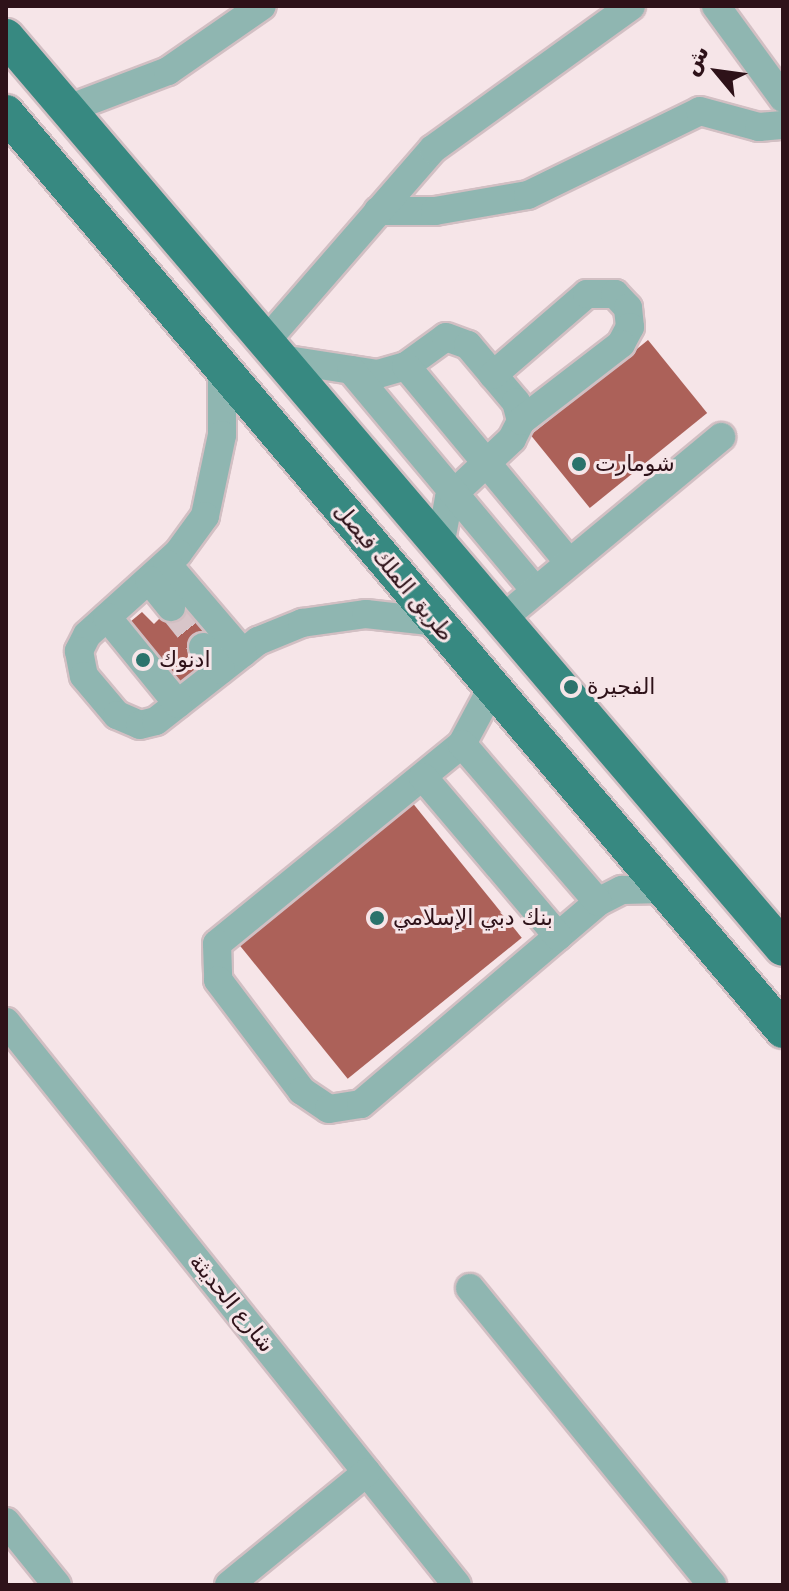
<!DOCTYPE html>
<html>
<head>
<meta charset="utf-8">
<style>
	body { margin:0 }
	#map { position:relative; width:789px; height:1591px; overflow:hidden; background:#f6e5e8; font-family:"DejaVu Sans","Noto Sans Arabic",sans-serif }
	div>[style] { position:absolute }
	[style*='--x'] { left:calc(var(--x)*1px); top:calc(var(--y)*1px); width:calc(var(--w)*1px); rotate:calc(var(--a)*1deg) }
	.building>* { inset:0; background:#ac6159; transform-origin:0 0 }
	.minor-tunnel>* { height:28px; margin-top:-14px; transform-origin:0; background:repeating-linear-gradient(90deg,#d8c5c9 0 28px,transparent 0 42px) }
	.roads { filter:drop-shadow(2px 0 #d2bfc3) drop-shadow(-2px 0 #d2bfc3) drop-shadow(0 2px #d2bfc3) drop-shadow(0 -2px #d2bfc3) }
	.minor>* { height:28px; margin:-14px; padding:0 14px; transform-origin:14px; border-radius:14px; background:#8fb6b1 }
	.major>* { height:36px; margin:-18px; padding:0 18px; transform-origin:18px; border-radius:18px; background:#378981 }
	.dots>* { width:22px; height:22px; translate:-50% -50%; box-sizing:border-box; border:4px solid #f6e5e8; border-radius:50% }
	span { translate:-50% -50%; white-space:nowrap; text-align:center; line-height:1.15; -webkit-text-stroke:6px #f6e5e8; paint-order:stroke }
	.poi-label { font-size:22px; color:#2e1219 }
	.left { translate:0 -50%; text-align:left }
	.street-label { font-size:22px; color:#2e1219 }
	.frame { position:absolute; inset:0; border:8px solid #2e1219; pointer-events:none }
	.north { position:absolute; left:677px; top:32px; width:80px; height:80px; -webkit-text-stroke:6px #f6e5e8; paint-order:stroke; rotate:299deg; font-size:22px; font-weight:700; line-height:32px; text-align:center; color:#2e1219 }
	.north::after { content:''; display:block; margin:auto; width:28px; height:36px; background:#2e1219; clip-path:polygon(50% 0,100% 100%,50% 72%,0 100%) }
</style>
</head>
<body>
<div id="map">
	<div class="building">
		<i style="left:648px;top:340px;width:94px;height:151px;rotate:51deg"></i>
		<i style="clip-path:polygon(182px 596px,217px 637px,185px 659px,195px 671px,178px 688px,124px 627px,142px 612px,154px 624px)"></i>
		<i style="left:411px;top:801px;width:176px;height:224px;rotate:51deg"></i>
	</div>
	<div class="minor-tunnel">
		<i style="--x:171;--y:607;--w:51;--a:51.3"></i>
	</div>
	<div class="roads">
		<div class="minor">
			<i style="--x:716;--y:6;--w:114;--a:53.9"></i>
			<i style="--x:68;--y:109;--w:107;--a:-20.8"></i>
			<i style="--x:168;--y:71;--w:114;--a:-34.7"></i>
			<i style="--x:378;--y:211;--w:57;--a:0"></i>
			<i style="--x:435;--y:211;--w:94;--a:-9.8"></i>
			<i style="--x:528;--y:195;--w:191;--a:-26"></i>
			<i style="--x:700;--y:111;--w:61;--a:15.2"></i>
			<i style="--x:759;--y:127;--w:24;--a:-5"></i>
			<i style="--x:266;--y:341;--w:254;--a:-49"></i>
			<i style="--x:433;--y:149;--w:244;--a:-35.8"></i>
			<i style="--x:281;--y:359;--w:98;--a:8.8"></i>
			<i style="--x:378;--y:374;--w:29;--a:-16"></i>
			<i style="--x:406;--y:366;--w:49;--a:-35.9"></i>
			<i style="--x:446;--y:337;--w:23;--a:20"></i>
			<i style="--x:468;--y:345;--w:75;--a:49.9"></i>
			<i style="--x:516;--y:402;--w:20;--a:75"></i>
			<i style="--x:521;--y:421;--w:20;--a:117"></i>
			<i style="--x:512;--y:439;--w:86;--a:136.9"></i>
			<i style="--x:449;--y:498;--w:49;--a:100.6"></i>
			<i style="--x:406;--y:366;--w:255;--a:50.3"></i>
			<i style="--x:222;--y:368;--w:67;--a:90"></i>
			<i style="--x:222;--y:435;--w:83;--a:101.9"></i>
			<i style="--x:205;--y:516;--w:46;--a:126.1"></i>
			<i style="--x:178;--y:553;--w:122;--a:138"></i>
			<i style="--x:87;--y:635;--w:18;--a:117"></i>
			<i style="--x:79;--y:651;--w:25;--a:79"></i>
			<i style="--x:84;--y:676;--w:51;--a:49.8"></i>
			<i style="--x:117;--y:715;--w:25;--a:23"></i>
			<i style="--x:140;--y:725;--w:16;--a:-14"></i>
			<i style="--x:156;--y:721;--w:130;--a:-38.1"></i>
			<i style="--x:258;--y:641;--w:48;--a:-22.2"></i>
			<i style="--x:302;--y:623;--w:65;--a:-8"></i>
			<i style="--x:366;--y:614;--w:71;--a:6.4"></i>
			<i style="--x:351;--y:370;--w:288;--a:50.1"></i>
			<i style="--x:493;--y:375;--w:124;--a:-40.8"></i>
			<i style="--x:587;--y:294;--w:28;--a:0"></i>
			<i style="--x:615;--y:294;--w:19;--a:47"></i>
			<i style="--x:628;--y:308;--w:19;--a:84"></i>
			<i style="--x:630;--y:327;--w:19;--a:118"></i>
			<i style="--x:621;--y:344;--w:126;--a:142.4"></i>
			<i style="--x:167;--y:564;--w:117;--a:49.5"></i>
			<i style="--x:149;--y:580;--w:35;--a:51"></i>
			<i style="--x:107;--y:617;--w:112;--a:50.8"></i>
			<i style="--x:502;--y:619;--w:285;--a:-39.7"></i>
			<i style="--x:203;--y:647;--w:29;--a:52"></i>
			<i style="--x:492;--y:688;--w:64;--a:118.2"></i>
			<i style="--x:462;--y:744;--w:316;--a:140.8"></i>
			<i style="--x:217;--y:944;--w:36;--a:88"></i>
			<i style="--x:218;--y:980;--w:139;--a:52.9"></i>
			<i style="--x:302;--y:1091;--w:32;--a:34"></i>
			<i style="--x:329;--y:1109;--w:32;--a:-9"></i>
			<i style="--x:361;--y:1104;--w:311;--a:-40.4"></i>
			<i style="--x:598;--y:902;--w:27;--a:-27"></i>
			<i style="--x:622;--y:890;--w:40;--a:-1.4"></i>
			<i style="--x:462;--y:744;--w:208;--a:49.3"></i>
			<i style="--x:423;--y:777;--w:209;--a:49.7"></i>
			<i style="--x:6;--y:1022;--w:721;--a:51.3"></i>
			<i style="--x:470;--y:1288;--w:383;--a:50.8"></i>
			<i style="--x:6;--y:1522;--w:81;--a:51"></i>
			<i style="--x:229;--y:1585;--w:178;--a:-39.3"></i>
		</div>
		<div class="major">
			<i style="--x:6;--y:37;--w:1197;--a:49.54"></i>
			<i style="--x:6;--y:113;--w:1202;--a:49.72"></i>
		</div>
	</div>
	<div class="dots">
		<i style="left:579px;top:464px;background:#2b736c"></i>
		<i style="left:143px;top:660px;background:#2b736c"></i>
		<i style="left:571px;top:687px;background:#2b736c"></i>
		<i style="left:377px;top:918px;background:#2b736c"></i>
	</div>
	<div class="poi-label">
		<span class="left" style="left:595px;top:464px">شومارت</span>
		<span class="left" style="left:159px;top:660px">ادنوك</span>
		<span class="left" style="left:587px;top:687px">الفجيرة</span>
		<span class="left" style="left:393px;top:918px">بنك دبي الإسلامي</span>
	</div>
	<div class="street-label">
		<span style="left:394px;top:572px;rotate:50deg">طريق الملك فيصل</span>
		<span style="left:232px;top:1303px;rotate:51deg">شارع الحديثة</span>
	</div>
	<div class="frame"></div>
	<div class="north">ش</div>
</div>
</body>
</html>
